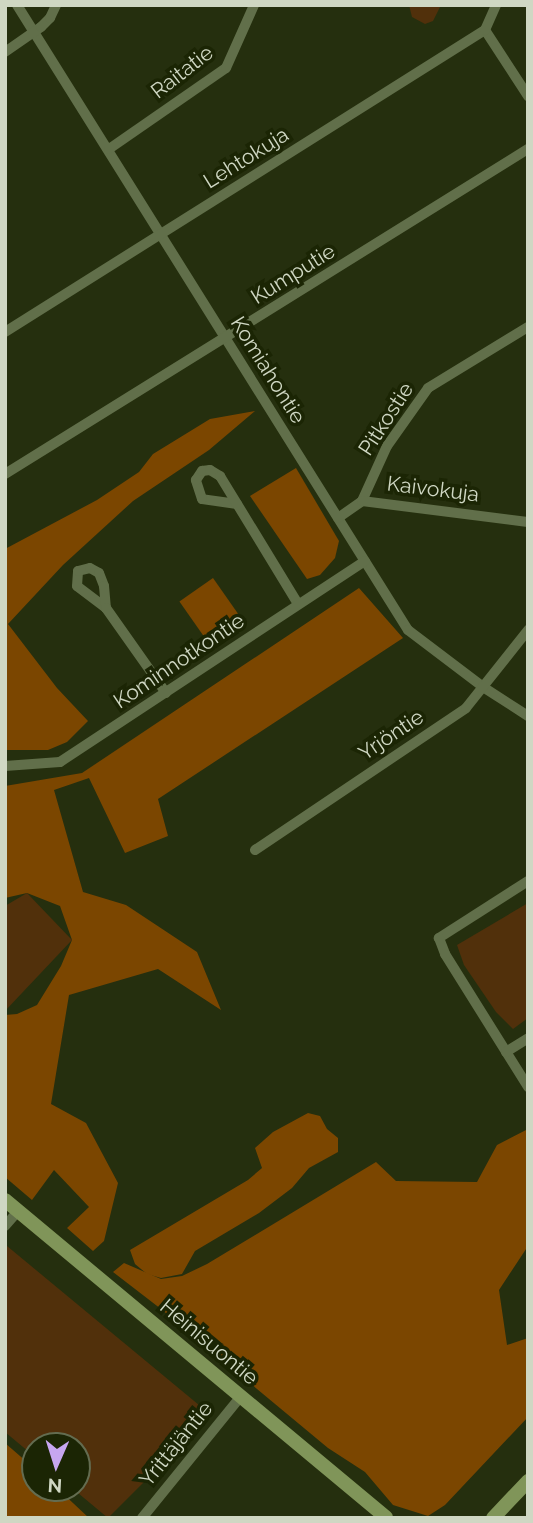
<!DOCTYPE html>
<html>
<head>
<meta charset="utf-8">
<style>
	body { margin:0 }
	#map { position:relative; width:533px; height:1523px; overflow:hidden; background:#252f0e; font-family:Raleway,sans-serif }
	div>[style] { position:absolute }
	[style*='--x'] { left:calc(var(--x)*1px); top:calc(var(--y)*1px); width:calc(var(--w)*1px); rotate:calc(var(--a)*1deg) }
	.green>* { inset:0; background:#51300b }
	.forest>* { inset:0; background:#7b4600; transform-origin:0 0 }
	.street>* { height:10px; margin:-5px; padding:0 5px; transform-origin:5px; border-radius:5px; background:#616f4a }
	.secondary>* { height:14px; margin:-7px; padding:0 7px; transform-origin:7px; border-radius:7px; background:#809559 }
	span { translate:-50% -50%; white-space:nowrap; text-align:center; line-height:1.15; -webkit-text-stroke:7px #1b2504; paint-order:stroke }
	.street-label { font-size:21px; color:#cfd7c3 }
	.frame { position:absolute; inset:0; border:7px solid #cfd7c3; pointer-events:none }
	.north { position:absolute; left:21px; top:1432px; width:70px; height:70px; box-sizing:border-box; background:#1b2504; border:2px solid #636c50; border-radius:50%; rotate:183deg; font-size:19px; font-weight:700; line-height:28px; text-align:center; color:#cfd7c3 }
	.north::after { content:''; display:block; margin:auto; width:24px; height:32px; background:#c7a6f0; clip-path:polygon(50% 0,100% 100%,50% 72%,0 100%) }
</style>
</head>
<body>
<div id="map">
	<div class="green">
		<i style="clip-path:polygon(409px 5px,441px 5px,433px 21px,425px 24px,412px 17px)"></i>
		<i style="clip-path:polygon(27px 893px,72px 940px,5px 1011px,5px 906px)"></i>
		<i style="clip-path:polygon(528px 903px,528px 1018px,513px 1029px,496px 1012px,464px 965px,457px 945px)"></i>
		<i style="clip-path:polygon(7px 1246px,205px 1410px,164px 1462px,108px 1518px,72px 1488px,77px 1488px,77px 1446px,35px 1446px,35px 1457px,5px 1432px)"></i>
	</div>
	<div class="forest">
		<i style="clip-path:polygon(255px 411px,209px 450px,133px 501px,63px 565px,8px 624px,57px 688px,88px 721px,67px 742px,48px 750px,5px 750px,5px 549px,97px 500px,139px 472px,153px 454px,210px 419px)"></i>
		<i style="clip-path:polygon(296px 468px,339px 541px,335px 558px,320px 575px,307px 579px,250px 496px)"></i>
		<i style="left:213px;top:578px;width:58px;height:41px;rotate:55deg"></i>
		<i style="clip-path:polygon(359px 588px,403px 638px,158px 799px,168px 836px,125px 853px,89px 778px,54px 790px,83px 892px,126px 905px,197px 952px,221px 1010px,158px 969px,69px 995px,51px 1104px,86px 1123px,118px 1183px,104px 1241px,93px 1251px,67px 1228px,89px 1207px,54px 1170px,32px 1200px,5px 1177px,5px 1015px,17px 1014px,37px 1005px,61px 966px,72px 940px,60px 906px,27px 893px,5px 898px,5px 786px,82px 773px)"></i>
		<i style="clip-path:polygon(308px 1113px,320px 1116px,327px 1129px,338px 1138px,338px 1152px,309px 1168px,292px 1188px,259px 1213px,195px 1251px,182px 1274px,161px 1278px,147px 1274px,135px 1264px,130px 1250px,248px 1180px,262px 1168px,255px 1148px,273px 1132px)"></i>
		<i style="clip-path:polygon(528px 1129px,528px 1246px,499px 1290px,507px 1345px,528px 1338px,528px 1417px,445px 1505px,428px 1516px,393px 1505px,365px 1472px,328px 1448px,161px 1309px,113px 1272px,124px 1263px,161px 1279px,182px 1276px,207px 1264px,376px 1162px,396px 1181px,477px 1182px,497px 1145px)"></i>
		<i style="clip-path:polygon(5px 1443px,35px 1469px,35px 1488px,57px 1488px,89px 1518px,5px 1518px)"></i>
	</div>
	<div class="street">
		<i style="--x:17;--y:5;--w:737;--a:57.97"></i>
		<i style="--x:408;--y:630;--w:94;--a:37.2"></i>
		<i style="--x:483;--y:687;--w:54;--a:32.8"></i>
		<i style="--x:485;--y:30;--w:79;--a:56.9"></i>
		<i style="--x:5;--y:52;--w:44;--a:-34.8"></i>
		<i style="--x:41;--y:27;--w:13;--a:-45"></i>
		<i style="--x:50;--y:18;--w:14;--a:-65"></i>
		<i style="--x:109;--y:149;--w:142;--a:-34.7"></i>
		<i style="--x:226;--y:68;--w:69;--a:-66"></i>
		<i style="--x:5;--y:332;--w:567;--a:-32.18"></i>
		<i style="--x:485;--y:30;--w:27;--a:-66"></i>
		<i style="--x:5;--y:474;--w:616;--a:-31.86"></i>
		<i style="--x:362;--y:501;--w:60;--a:-65.6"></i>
		<i style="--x:387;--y:446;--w:71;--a:-54.7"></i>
		<i style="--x:428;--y:388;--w:117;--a:-31.4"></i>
		<i style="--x:237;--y:504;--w:35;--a:-172"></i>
		<i style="--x:202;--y:499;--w:20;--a:-108"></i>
		<i style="--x:196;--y:480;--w:11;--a:-56"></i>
		<i style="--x:202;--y:471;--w:8;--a:-7"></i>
		<i style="--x:210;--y:470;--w:12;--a:31"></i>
		<i style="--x:220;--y:476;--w:150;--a:58.6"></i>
		<i style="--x:338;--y:518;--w:29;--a:-35"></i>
		<i style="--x:362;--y:501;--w:167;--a:7.2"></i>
		<i style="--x:106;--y:608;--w:36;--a:-143"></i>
		<i style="--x:77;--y:586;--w:15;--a:-86"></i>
		<i style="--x:78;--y:571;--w:12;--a:-14"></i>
		<i style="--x:90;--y:568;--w:10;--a:29"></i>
		<i style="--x:99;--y:573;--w:14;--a:69"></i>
		<i style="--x:104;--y:586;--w:22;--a:85"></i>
		<i style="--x:106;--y:608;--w:104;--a:54.8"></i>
		<i style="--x:5;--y:766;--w:55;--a:-4.2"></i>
		<i style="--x:60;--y:762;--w:365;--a:-33.4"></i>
		<i style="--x:255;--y:850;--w:254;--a:-33.9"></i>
		<i style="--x:466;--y:708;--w:100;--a:-51.5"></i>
		<i style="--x:528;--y:881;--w:106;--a:147.4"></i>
		<i style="--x:439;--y:938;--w:17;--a:69"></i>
		<i style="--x:445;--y:954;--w:157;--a:58"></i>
		<i style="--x:506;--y:1052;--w:26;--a:-32"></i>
		<i style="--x:5;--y:1226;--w:20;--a:-49"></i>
		<i style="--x:142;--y:1518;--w:157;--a:-50.9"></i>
	</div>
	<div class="secondary">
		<i style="--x:5;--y:1200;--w:496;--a:39.8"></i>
		<i style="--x:493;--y:1518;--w:51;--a:-46.6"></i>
	</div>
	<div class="street-label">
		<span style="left:182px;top:72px;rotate:-38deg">Raitatie</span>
		<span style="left:246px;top:158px;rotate:-32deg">Lehtokuja</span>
		<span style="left:293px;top:274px;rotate:-32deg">Kumputie</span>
		<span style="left:268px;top:370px;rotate:58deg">Komiahontie</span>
		<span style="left:386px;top:419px;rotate:-57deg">Pitkostie</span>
		<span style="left:433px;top:489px;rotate:7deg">Kaivokuja</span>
		<span style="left:179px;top:661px;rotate:-34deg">Kominnotkontie</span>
		<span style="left:391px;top:735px;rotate:-34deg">Yrjöntie</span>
		<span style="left:209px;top:1342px;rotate:40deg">Heinisuontie</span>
		<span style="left:176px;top:1444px;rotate:-51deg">Yrittäjäntie</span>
	</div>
	<div class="frame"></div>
	<div class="north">N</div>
</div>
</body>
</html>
